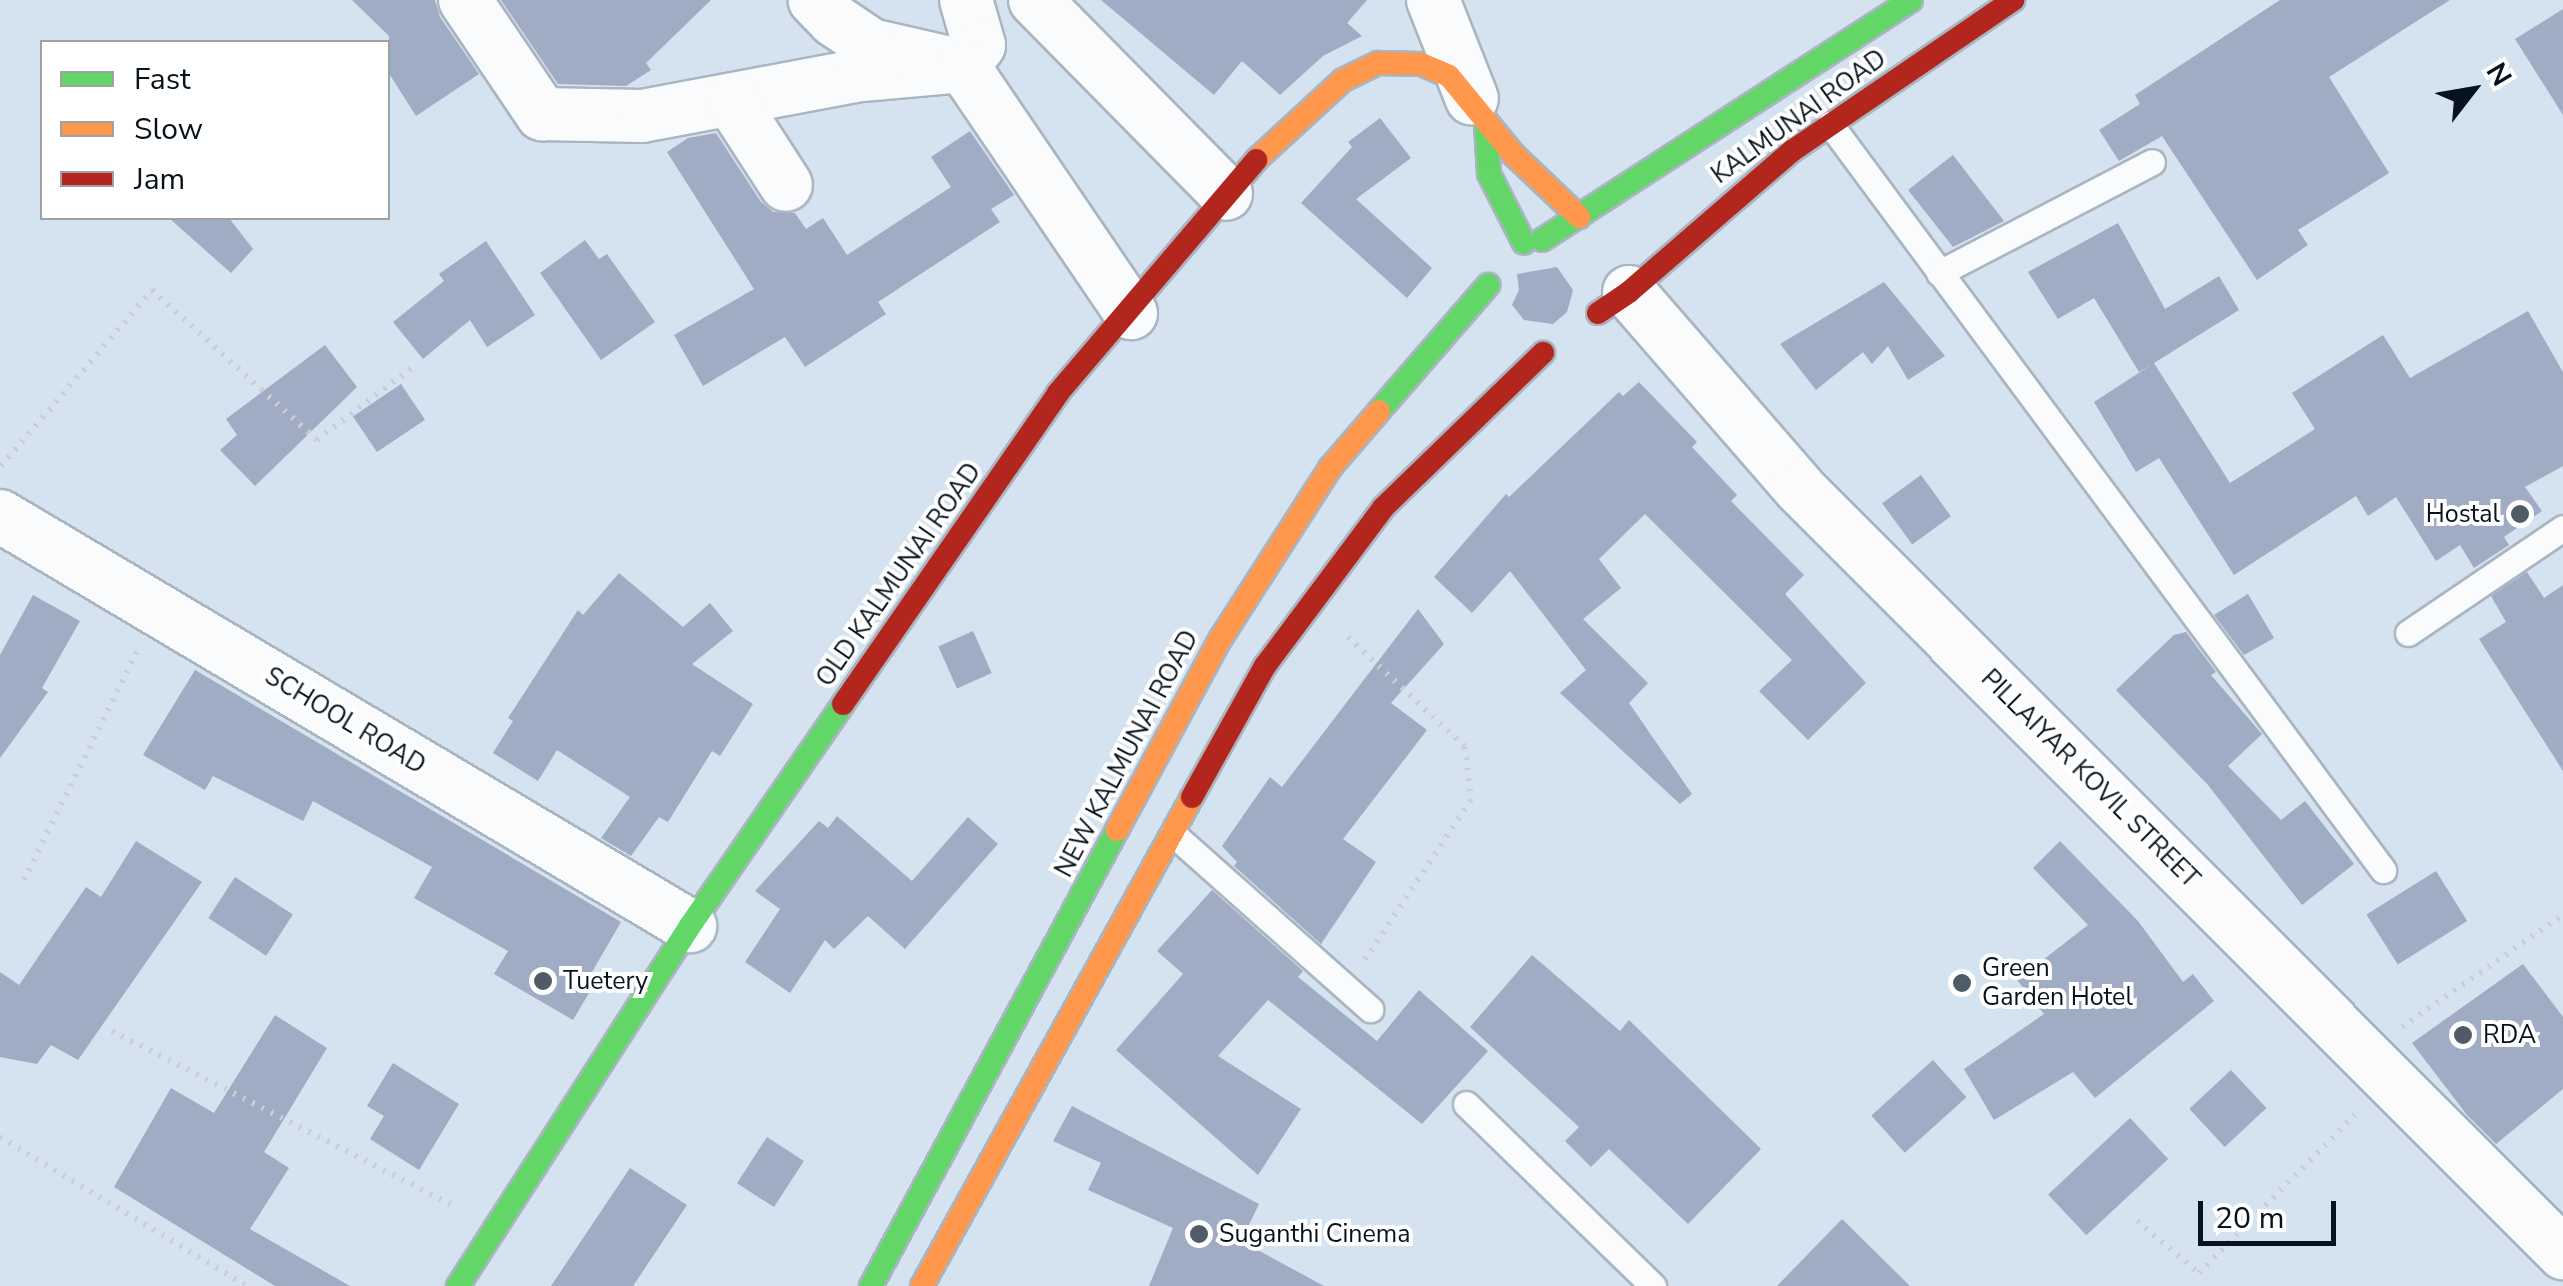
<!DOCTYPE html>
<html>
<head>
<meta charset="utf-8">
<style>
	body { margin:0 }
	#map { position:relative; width:2563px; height:1286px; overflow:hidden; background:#d5e2ef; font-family:"Nunito Sans",sans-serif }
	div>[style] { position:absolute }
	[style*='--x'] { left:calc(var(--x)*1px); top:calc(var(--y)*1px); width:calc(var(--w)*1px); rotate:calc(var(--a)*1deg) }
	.building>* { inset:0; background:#9facc4; transform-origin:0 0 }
	.path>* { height:6px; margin-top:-3px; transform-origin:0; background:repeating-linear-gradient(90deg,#caced1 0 2.5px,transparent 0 10.5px) }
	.roads { filter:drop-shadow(2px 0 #a9b5c0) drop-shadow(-2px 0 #a9b5c0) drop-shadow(0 2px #a9b5c0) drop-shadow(0 -2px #a9b5c0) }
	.lane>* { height:25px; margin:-12.5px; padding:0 12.5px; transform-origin:12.5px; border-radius:12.5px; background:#f9fbfd }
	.street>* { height:52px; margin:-26px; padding:0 26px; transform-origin:26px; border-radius:26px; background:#f9fbfd }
	.fast>* { height:22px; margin:-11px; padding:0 11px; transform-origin:11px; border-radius:11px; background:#63d668 }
	.slow>* { height:22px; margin:-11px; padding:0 11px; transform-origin:11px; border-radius:11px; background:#ff974d }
	.jam>* { height:22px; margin:-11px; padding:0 11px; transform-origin:11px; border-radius:11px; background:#b3261e }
	.dots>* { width:28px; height:28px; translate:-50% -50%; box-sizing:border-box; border:5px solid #fff; border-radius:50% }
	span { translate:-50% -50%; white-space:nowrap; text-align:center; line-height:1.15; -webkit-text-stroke:8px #fff; paint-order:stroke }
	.street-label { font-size:25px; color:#07131c }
	.poi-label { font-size:25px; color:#07131c }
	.right { translate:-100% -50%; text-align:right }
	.left { translate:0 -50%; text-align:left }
	.legend { position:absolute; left:40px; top:40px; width:350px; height:180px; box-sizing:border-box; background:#fff; border:2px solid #9ca1a4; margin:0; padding:12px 18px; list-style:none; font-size:30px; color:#07131c }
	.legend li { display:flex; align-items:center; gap:20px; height:50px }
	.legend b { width:50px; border:2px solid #9ca1a4 }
	.north { position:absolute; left:2423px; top:40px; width:100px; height:100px; -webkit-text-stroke:8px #fff; paint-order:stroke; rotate:59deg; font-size:28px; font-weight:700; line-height:40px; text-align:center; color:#07131c }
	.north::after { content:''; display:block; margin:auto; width:35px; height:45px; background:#07131c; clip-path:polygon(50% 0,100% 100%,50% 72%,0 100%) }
	.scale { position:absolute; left:2198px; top:1201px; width:138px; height:45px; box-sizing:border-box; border:5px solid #07131c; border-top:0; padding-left:12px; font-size:30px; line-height:35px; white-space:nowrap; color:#07131c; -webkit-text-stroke:8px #fff; paint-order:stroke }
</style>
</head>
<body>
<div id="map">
	<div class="building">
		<i style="clip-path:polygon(352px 0,435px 0,440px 17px,479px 74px,416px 116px,388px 72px,389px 36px)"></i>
		<i style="clip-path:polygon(501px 0,711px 0,646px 63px,651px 70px,626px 86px,558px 84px)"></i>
		<i style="clip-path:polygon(1101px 0,1367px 0,1347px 23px,1362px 36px,1323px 56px,1280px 95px,1242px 61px,1214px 95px)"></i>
		<i style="clip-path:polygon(2280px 0,2450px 0,2329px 77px,2389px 173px,2298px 230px,2308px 245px,2257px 280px,2162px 136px,2119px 161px,2099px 130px,2140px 104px,2135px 95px)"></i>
		<i style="clip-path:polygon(2563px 9px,2563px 115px,2515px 39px)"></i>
		<i style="clip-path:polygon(1380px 118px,1411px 158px,1356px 199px,1432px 268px,1407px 298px,1301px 203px,1352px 147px,1348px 142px)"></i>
		<i style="clip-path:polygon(970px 131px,1014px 195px,991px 209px,1000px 222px,878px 302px,886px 314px,805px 367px,785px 337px,703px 386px,674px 335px,754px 289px,667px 152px,688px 138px,716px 133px,761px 202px,773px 212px,795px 213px,806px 229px,823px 218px,847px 255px,951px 187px,931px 157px)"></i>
		<i style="clip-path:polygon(1953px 155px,2004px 221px,1953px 247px,1908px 190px)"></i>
		<i style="clip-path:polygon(169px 218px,229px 218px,253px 249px,231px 273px)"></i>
		<i style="clip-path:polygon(2118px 223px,2165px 309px,2219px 276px,2239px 310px,2154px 363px,2230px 483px,2315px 429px,2292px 393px,2383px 335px,2410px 378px,2528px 311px,2563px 372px,2563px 466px,2525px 487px,2542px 511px,2504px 537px,2509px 545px,2474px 568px,2460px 545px,2436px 561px,2396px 497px,2368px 516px,2356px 496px,2234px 575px,2159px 458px,2136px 472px,2094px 402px,2154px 363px,2139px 372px,2094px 298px,2058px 319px,2028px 272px)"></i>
		<i style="clip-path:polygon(585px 240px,599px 259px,607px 254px,655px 322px,601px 360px,540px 273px)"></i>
		<i style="clip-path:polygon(486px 241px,535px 315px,487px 347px,470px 320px,423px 359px,393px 322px,444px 281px,439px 274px)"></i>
		<i style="clip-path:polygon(1557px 267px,1573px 290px,1567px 312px,1553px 324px,1524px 320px,1512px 305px,1519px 290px,1517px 274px)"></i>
		<i style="clip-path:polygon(1884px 282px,1945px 356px,1908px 380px,1888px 346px,1872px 364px,1863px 352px,1816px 390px,1780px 344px)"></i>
		<i style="clip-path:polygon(325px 345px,357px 387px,255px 486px,220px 450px,237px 435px,226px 419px)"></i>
		<i style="clip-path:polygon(1639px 382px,1697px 442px,1692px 447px,1737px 495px,1731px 501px,1804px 575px,1785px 594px,1866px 683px,1808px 740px,1759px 691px,1792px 660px,1645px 514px,1599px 559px,1621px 588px,1583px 619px,1648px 683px,1629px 703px,1692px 794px,1680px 804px,1560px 693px,1586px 670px,1510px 571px,1472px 613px,1434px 577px,1506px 494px,1509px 497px,1619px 392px,1623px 396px)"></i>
		<i style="left:401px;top:384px;width:43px;height:58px;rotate:56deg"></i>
		<i style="left:1921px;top:475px;width:51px;height:48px;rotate:54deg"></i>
		<i style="clip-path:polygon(2527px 572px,2544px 598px,2563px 585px,2563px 771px,2479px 639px,2506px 622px,2491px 596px)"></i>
		<i style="clip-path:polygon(619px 573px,683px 627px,710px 603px,733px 631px,692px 664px,753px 704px,720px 756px,712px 751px,668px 822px,659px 817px,631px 856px,601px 838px,630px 797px,557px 750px,538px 781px,493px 753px,513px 721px,508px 718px,578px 610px,583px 615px)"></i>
		<i style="clip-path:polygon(2248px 594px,2274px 638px,2244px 655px,2214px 615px)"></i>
		<i style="clip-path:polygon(33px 595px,80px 621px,42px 688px,48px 692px,0 758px,0 655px)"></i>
		<i style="clip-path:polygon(1418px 609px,1444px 644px,1391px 703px,1427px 730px,1343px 839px,1376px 862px,1321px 944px,1234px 866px,1237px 862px,1222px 846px,1270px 777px,1282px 787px)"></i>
		<i style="left:973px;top:631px;width:46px;height:38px;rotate:66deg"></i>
		<i style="clip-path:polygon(2186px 632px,2216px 672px,2211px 675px,2262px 734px,2228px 766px,2281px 820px,2305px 801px,2354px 864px,2302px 905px,2208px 785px,2116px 690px,2174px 635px)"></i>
		<i style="clip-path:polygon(195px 670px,621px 922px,585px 984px,592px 988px,573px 1020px,494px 974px,508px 951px,414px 898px,432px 867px,313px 801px,303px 821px,213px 776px,205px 790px,143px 755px)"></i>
		<i style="clip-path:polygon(837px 816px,912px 881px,968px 817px,998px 844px,905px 949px,868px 916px,834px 949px,825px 940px,790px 993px,745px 962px,780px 909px,755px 891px,819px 821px,828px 828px)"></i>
		<i style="clip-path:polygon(136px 841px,202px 882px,78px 1060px,51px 1045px,37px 1064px,0 1057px,0 972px,19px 985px,86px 887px,101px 897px)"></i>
		<i style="clip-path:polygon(2060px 841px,2138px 921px,2183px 982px,2193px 974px,2214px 1001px,2095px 1098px,2073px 1072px,1994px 1120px,1964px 1069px,2044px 1014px,2017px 980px,2088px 925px,2033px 868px)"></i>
		<i style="left:2436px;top:871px;width:59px;height:82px;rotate:58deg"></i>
		<i style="left:235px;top:877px;width:69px;height:49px;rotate:33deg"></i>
		<i style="clip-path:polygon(1212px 890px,1303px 971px,1298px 977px,1377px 1041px,1419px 990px,1488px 1051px,1422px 1124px,1268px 1000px,1218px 1056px,1301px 1109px,1258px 1175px,1116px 1050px,1183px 974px,1157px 951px)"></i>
		<i style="clip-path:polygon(1532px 955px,1620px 1031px,1629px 1020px,1761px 1149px,1688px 1224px,1609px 1149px,1591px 1167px,1565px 1141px,1579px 1127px,1470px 1027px)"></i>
		<i style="clip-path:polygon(2523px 964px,2563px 1017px,2563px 1089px,2496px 1144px,2467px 1115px,2412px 1043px)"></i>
		<i style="clip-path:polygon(275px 1015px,327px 1048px,264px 1152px,289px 1168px,250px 1229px,350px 1286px,275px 1286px,114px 1187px,171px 1088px,214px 1113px)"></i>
		<i style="left:1933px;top:1060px;width:50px;height:83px;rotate:48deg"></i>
		<i style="clip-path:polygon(393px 1063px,459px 1104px,419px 1170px,370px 1139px,384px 1116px,367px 1106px)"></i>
		<i style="left:2231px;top:1070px;width:52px;height:57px;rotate:47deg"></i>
		<i style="clip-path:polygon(1072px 1106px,1259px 1204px,1241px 1241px,1324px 1286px,1149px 1286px,1173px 1228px,1088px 1190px,1101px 1163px,1053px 1141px)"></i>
		<i style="left:2130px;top:1118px;width:56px;height:112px;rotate:47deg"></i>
		<i style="left:767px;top:1137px;width:44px;height:55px;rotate:33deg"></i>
		<i style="clip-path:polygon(630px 1168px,687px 1205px,633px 1286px,551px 1286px)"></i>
		<i style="clip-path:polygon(1842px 1219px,1910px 1286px,1777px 1286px)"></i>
	</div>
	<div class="path">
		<i style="--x:1;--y:466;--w:232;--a:-49.4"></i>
		<i style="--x:152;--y:290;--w:223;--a:42.3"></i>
		<i style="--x:317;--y:440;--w:123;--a:-37.4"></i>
		<i style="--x:1348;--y:637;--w:161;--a:43.2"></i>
		<i style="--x:1465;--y:747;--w:53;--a:83.5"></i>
		<i style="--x:1471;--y:800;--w:193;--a:123.6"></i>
		<i style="--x:24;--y:880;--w:255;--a:-63.7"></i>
		<i style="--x:2402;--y:1027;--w:196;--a:-34.8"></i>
		<i style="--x:112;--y:1031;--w:380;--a:27.1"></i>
		<i style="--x:0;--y:1137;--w:288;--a:31.1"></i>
		<i style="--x:2137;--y:1221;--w:81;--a:40"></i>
		<i style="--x:2199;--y:1273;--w:222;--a:-45.4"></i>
	</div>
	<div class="roads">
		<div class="lane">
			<i style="--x:1830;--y:124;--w:929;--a:53.45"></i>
			<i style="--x:1939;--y:273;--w:240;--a:-27.5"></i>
			<i style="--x:2408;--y:633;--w:187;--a:-34.1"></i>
			<i style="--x:1173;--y:834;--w:264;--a:41.6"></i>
			<i style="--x:1466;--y:1104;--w:261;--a:44.2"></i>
		</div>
		<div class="street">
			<i style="--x:465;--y:0;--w:138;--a:56"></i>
			<i style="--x:542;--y:114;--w:100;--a:1.1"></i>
			<i style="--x:642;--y:116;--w:224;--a:-10.6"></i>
			<i style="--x:862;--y:75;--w:101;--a:-5.1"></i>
			<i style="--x:963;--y:66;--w:94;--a:-167.1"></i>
			<i style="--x:871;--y:45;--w:45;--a:-146"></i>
			<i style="--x:834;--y:20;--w:28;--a:-134"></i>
			<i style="--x:966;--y:0;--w:47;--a:73.9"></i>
			<i style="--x:979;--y:45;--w:26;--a:127"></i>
			<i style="--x:963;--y:66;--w:299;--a:55.8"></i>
			<i style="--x:1035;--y:0;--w:272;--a:45.4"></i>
			<i style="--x:1433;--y:0;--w:106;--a:68.5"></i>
			<i style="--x:731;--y:100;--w:101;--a:57.1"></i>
			<i style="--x:1629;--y:292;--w:261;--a:49"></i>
			<i style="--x:1800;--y:489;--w:1080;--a:45.04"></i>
			<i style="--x:0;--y:516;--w:803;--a:30.72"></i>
		</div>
		<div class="fast">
			<i style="--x:1486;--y:125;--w:49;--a:86.5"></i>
			<i style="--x:1489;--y:174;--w:77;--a:63.1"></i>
			<i style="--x:1542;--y:240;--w:440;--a:-33"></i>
			<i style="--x:1379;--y:411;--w:167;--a:-49.1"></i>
			<i style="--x:458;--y:1286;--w:428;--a:-57.2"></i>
			<i style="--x:690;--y:926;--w:270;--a:-55.4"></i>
			<i style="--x:871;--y:1286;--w:518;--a:-61.65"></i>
		</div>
		<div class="slow">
			<i style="--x:1256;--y:160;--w:118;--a:-42.6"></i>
			<i style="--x:1343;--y:80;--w:39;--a:-26"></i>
			<i style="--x:1378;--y:63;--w:43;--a:1.3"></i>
			<i style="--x:1421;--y:64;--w:30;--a:23"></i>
			<i style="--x:1449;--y:76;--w:102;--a:50.6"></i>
			<i style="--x:1514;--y:155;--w:90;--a:43.6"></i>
			<i style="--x:1117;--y:830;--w:218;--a:-61.6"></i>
			<i style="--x:1221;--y:638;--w:202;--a:-57.3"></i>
			<i style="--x:1330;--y:468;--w:75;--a:-49.3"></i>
			<i style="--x:922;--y:1286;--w:559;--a:-61.09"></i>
		</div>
		<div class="jam">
			<i style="--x:1598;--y:313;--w:37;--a:-34"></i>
			<i style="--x:1629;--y:292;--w:216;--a:-40.9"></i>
			<i style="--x:1792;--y:151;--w:268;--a:-34.3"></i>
			<i style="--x:843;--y:704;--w:378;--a:-55.3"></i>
			<i style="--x:1058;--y:393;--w:306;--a:-49.6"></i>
			<i style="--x:1192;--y:797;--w:150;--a:-60.9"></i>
			<i style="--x:1265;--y:666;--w:197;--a:-53.2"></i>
			<i style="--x:1383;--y:508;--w:223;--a:-44.1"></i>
		</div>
	</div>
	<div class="dots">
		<i style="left:2520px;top:514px;background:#4f5b66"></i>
		<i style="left:543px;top:981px;background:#4f5b66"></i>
		<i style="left:1962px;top:983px;background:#4f5b66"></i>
		<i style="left:2463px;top:1035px;background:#4f5b66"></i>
		<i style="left:1199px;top:1234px;background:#4f5b66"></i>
	</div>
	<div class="street-label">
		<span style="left:1799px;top:117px;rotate:-36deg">KALMUNAI ROAD</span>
		<span style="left:899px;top:575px;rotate:-55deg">OLD KALMUNAI ROAD</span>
		<span style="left:345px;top:721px;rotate:31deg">SCHOOL ROAD</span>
		<span style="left:1127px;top:754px;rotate:-62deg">NEW KALMUNAI ROAD</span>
		<span style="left:2090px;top:779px;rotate:45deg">PILLAIYAR KOVIL STREET</span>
	</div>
	<div class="poi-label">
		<span class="right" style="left:2500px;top:514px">Hostal</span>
		<span class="left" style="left:1982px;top:983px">Green<br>Garden Hotel</span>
		<span class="left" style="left:563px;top:981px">Tuetery</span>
		<span class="left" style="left:2483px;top:1035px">RDA</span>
		<span class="left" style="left:1219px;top:1234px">Suganthi Cinema</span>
	</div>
	<ul class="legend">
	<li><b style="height:12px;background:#63d668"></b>Fast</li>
	<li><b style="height:12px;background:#ff974d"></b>Slow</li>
	<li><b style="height:12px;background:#b3261e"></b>Jam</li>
	</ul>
	<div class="north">N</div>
	<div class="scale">20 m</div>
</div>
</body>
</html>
